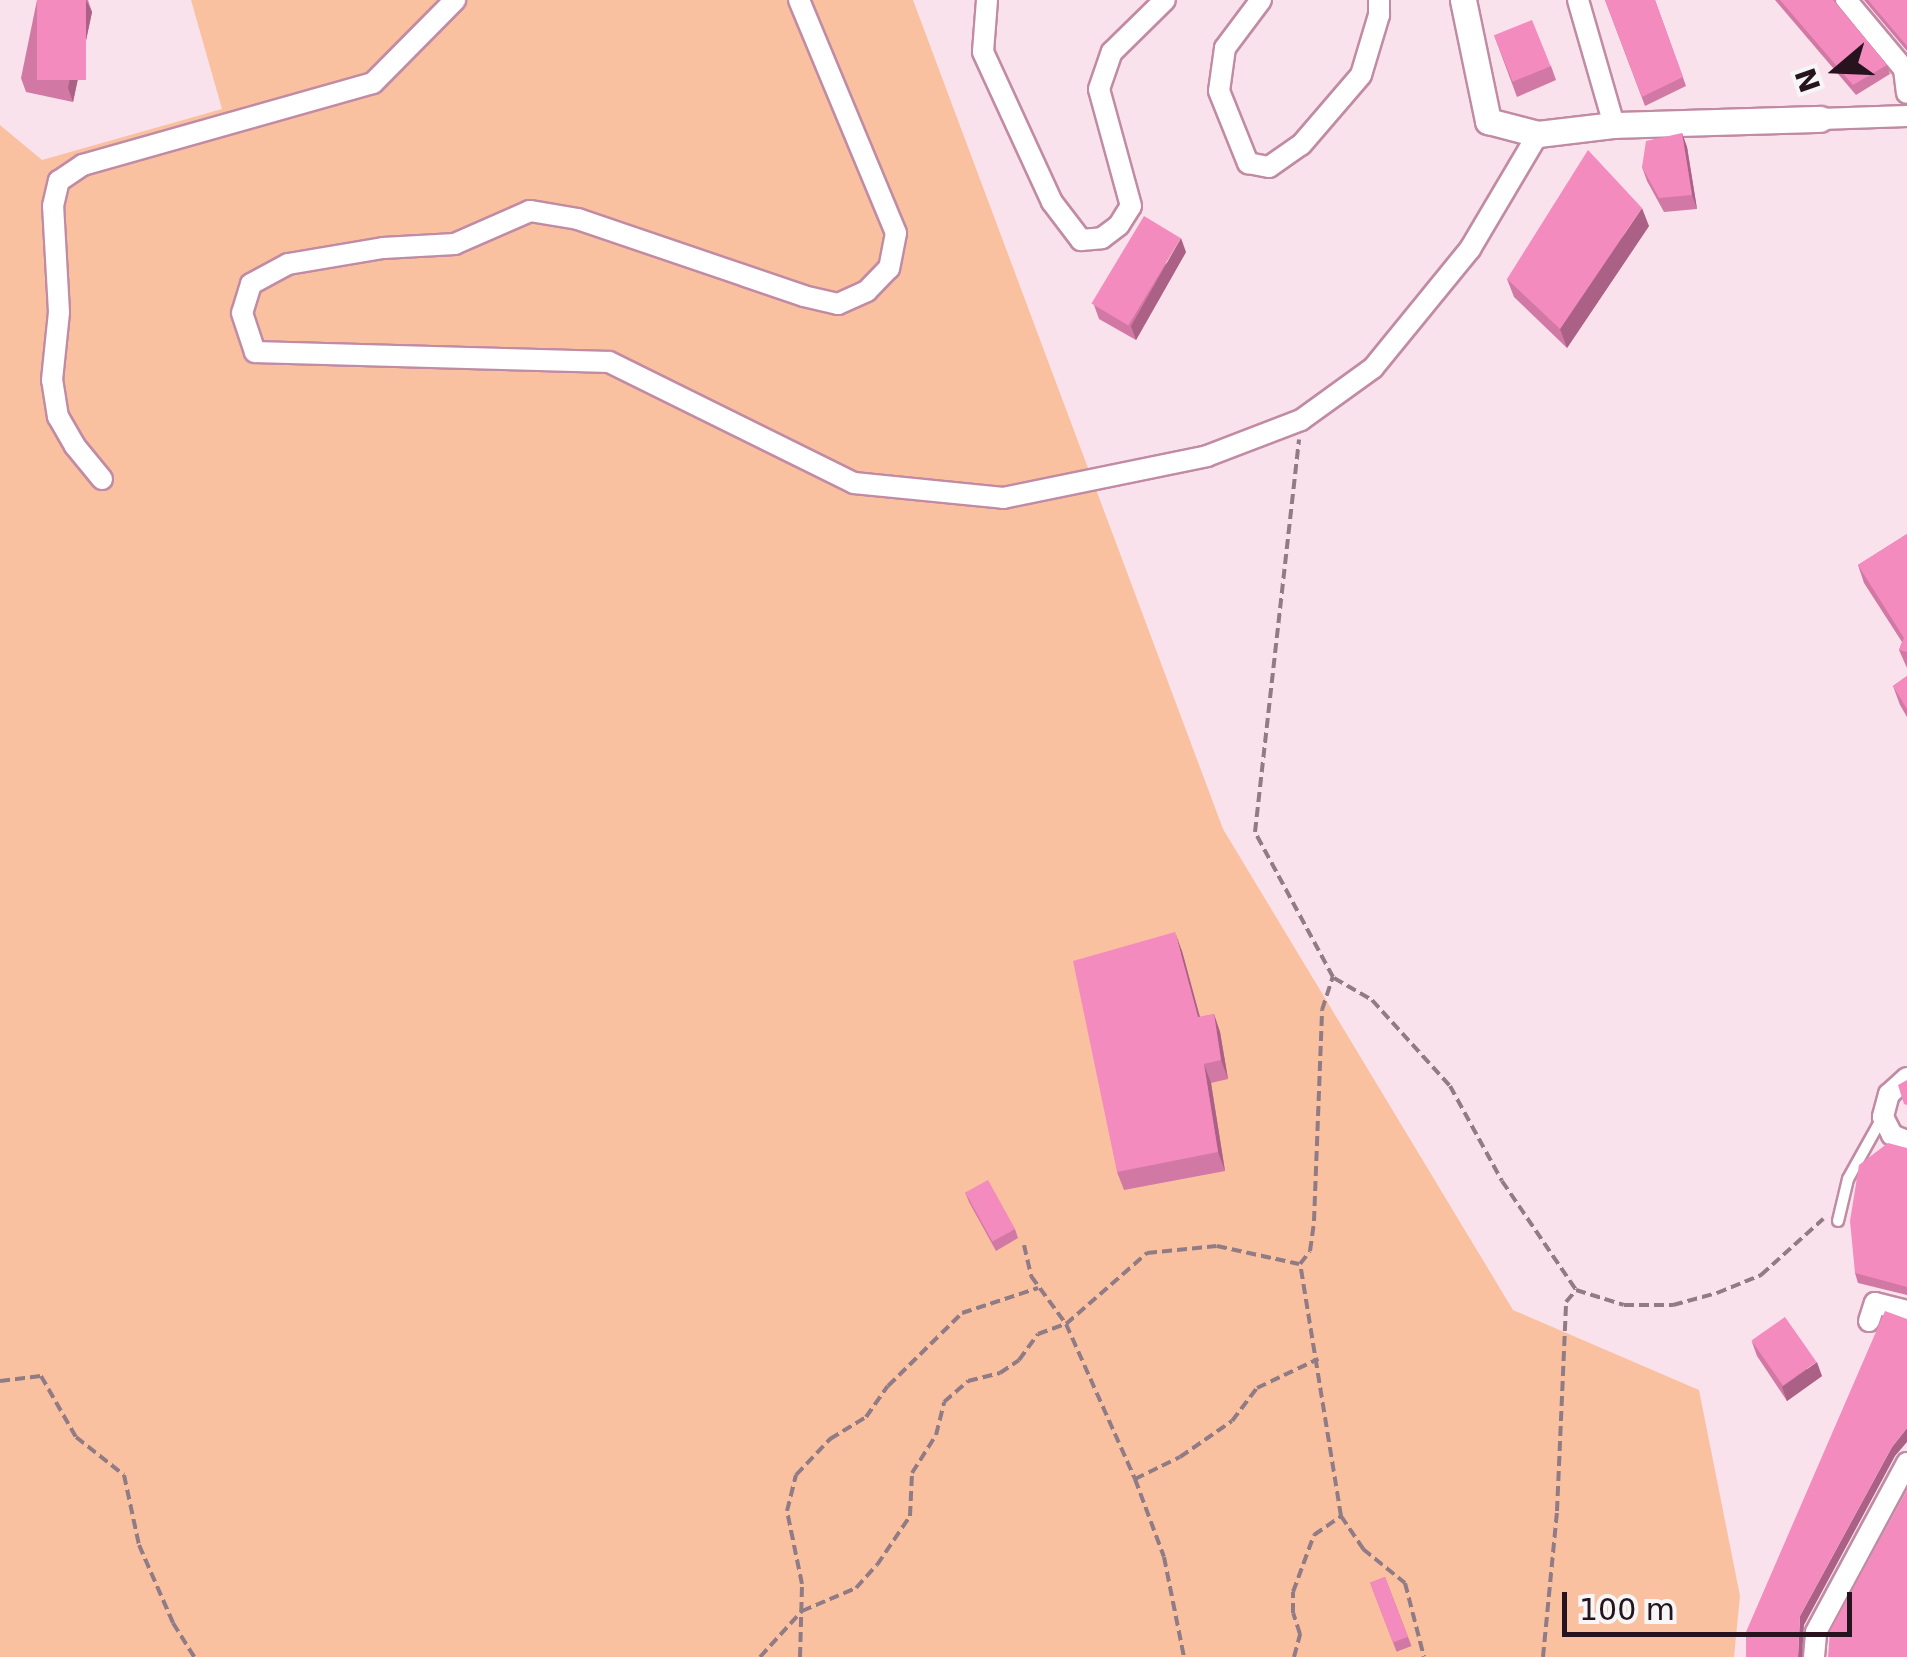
<!DOCTYPE html>
<html>
<head>
<meta charset="utf-8">
<style>
	body { margin:0 }
	#map { position:relative; width:1907px; height:1657px; overflow:hidden; background:#fae2ec; font-family:"DejaVu Sans",sans-serif }
	div>[style] { position:absolute }
	[style*='--x'] { left:calc(var(--x)*1px); top:calc(var(--y)*1px); width:calc(var(--w)*1px); rotate:calc(var(--a)*1deg) }
	.green>* { inset:0; background:#fac1a1 }
	.path>* { height:4px; margin-top:-2px; transform-origin:0; background:repeating-linear-gradient(90deg,#917b85 0 10px,transparent 0 15px) }
	.roads { filter:drop-shadow(2px 0 #c28ba4) drop-shadow(-2px 0 #c28ba4) drop-shadow(0 2px #c28ba4) drop-shadow(0 -2px #c28ba4) }
	.service>* { height:10px; margin:-5px; padding:0 5px; transform-origin:5px; border-radius:5px; background:#fff }
	.minor>* { height:20px; margin:-10px; padding:0 10px; transform-origin:10px; border-radius:10px; background:#fff }
	.tertiary>* { height:25px; margin:-12.5px; padding:0 12.5px; transform-origin:12.5px; border-radius:12.5px; background:#fff }
	.wall>* { inset:0; background:#d278a4; transform-origin:0 0 }
	.shaded-wall>* { inset:0; background:#ab6186 }
	.building>* { inset:0; background:#f48bbf; transform-origin:0 0 }
	span { translate:-50% -50%; white-space:nowrap; text-align:center; line-height:1.15; -webkit-text-stroke:10px #f6f6f6; paint-order:stroke }
	.north { position:absolute; left:1787px; top:20px; width:100px; height:100px; -webkit-text-stroke:8px #f6f6f6; paint-order:stroke; rotate:251deg; font-size:28px; font-weight:700; line-height:40px; text-align:center; color:#27131d }
	.north::after { content:''; display:block; margin:auto; width:35px; height:45px; background:#27131d; clip-path:polygon(50% 0,100% 100%,50% 72%,0 100%) }
	.scale { position:absolute; left:1562px; top:1592px; width:290px; height:45px; box-sizing:border-box; border:5px solid #27131d; border-top:0; padding-left:12px; font-size:30px; line-height:35px; white-space:nowrap; color:#27131d; -webkit-text-stroke:8px #f6f6f6; paint-order:stroke }
</style>
</head>
<body>
<div id="map">
	<div class="green">
		<i style="clip-path:polygon(191px 0,913px 0,1223px 829px,1513px 1310px,1699px 1390px,1740px 1596px,1734px 1657px,0 1657px,0 125px,42px 160px,222px 109px)"></i>
	</div>
	<div class="path">
		<i style="--x:1334;--y:978;--w:44;--a:30.1"></i>
		<i style="--x:1372;--y:1000;--w:116;--a:47.8"></i>
		<i style="--x:1450;--y:1086;--w:108;--a:61.3"></i>
		<i style="--x:1502;--y:1181;--w:132;--a:55.8"></i>
		<i style="--x:1024;--y:1245;--w:32;--a:77"></i>
		<i style="--x:1031;--y:1276;--w:59;--a:53.9"></i>
		<i style="--x:1066;--y:1324;--w:170;--a:66"></i>
		<i style="--x:1135;--y:1479;--w:83;--a:69.6"></i>
		<i style="--x:1164;--y:1557;--w:102;--a:78.7"></i>
		<i style="--x:0;--y:1381;--w:41;--a:-7"></i>
		<i style="--x:41;--y:1376;--w:70;--a:60.2"></i>
		<i style="--x:76;--y:1437;--w:61;--a:38.4"></i>
		<i style="--x:124;--y:1475;--w:72;--a:77.9"></i>
		<i style="--x:139;--y:1545;--w:85;--a:66.4"></i>
		<i style="--x:173;--y:1623;--w:40;--a:58"></i>
		<i style="--x:1135;--y:1479;--w:50;--a:-26.1"></i>
		<i style="--x:1180;--y:1457;--w:63;--a:-34.7"></i>
		<i style="--x:1232;--y:1421;--w:41;--a:-52.9"></i>
		<i style="--x:1257;--y:1388;--w:68;--a:-25.4"></i>
		<i style="--x:1341;--y:1516;--w:40;--a:56"></i>
		<i style="--x:1363;--y:1549;--w:54;--a:39"></i>
		<i style="--x:1405;--y:1583;--w:76;--a:75.6"></i>
		<i style="--x:760;--y:1657;--w:62;--a:-47.6"></i>
		<i style="--x:802;--y:1611;--w:59;--a:-23.1"></i>
		<i style="--x:856;--y:1588;--w:31;--a:-48"></i>
		<i style="--x:877;--y:1565;--w:59;--a:-56"></i>
		<i style="--x:910;--y:1516;--w:43;--a:-87.3"></i>
		<i style="--x:912;--y:1473;--w:45;--a:-57.7"></i>
		<i style="--x:936;--y:1435;--w:34;--a:-76"></i>
		<i style="--x:944;--y:1402;--w:32;--a:-41"></i>
		<i style="--x:968;--y:1381;--w:33;--a:-14"></i>
		<i style="--x:1000;--y:1373;--w:23;--a:-34"></i>
		<i style="--x:1019;--y:1360;--w:32;--a:-54"></i>
		<i style="--x:1038;--y:1334;--w:30;--a:-20"></i>
		<i style="--x:1066;--y:1324;--w:108;--a:-41.2"></i>
		<i style="--x:1147;--y:1253;--w:70;--a:-5.7"></i>
		<i style="--x:1217;--y:1246;--w:84;--a:12.4"></i>
		<i style="--x:800;--y:1657;--w:73;--a:-88.4"></i>
		<i style="--x:802;--y:1584;--w:75;--a:-101.6"></i>
		<i style="--x:787;--y:1511;--w:37;--a:-76"></i>
		<i style="--x:796;--y:1475;--w:50;--a:-46.6"></i>
		<i style="--x:830;--y:1439;--w:42;--a:-31.4"></i>
		<i style="--x:866;--y:1417;--w:38;--a:-55"></i>
		<i style="--x:888;--y:1386;--w:104;--a:-44.6"></i>
		<i style="--x:962;--y:1313;--w:80;--a:-18.2"></i>
		<i style="--x:1294;--y:1657;--w:24;--a:-75"></i>
		<i style="--x:1300;--y:1634;--w:22;--a:-108"></i>
		<i style="--x:1293;--y:1613;--w:21;--a:-90"></i>
		<i style="--x:1293;--y:1592;--w:61;--a:-69.8"></i>
		<i style="--x:1314;--y:1535;--w:33;--a:-35"></i>
		<i style="--x:1341;--y:1516;--w:255;--a:-99.2"></i>
		<i style="--x:1300;--y:1264;--w:16;--a:-52"></i>
		<i style="--x:1310;--y:1251;--w:30;--a:-82"></i>
		<i style="--x:1314;--y:1221;--w:211;--a:-87.8"></i>
		<i style="--x:1322;--y:1010;--w:35;--a:-72"></i>
		<i style="--x:1333;--y:977;--w:165;--a:-118.3"></i>
		<i style="--x:1255;--y:832;--w:395;--a:-83.6"></i>
		<i style="--x:1543;--y:1657;--w:147;--a:-84.5"></i>
		<i style="--x:1557;--y:1511;--w:209;--a:-87.5"></i>
		<i style="--x:1566;--y:1302;--w:16;--a:-50"></i>
		<i style="--x:1576;--y:1290;--w:50;--a:17.4"></i>
		<i style="--x:1624;--y:1305;--w:49;--a:0"></i>
		<i style="--x:1673;--y:1305;--w:46;--a:-15.3"></i>
		<i style="--x:1717;--y:1293;--w:48;--a:-22.2"></i>
		<i style="--x:1761;--y:1275;--w:84;--a:-42.1"></i>
	</div>
	<div class="roads">
		<div class="service">
			<i style="--x:1838;--y:1221;--w:43;--a:-76.6"></i>
			<i style="--x:1848;--y:1179;--w:70;--a:-60.9"></i>
		</div>
		<div class="minor">
			<i style="--x:799;--y:0;--w:252;--a:67.4"></i>
			<i style="--x:896;--y:233;--w:36;--a:101"></i>
			<i style="--x:889;--y:268;--w:32;--a:134"></i>
			<i style="--x:867;--y:291;--w:32;--a:156"></i>
			<i style="--x:838;--y:304;--w:35;--a:-167"></i>
			<i style="--x:804;--y:296;--w:239;--a:-161.2"></i>
			<i style="--x:578;--y:219;--w:49;--a:-170.5"></i>
			<i style="--x:530;--y:211;--w:82;--a:156.3"></i>
			<i style="--x:455;--y:244;--w:72;--a:176.8"></i>
			<i style="--x:383;--y:248;--w:96;--a:170.4"></i>
			<i style="--x:288;--y:264;--w:42;--a:151.6"></i>
			<i style="--x:251;--y:284;--w:30;--a:107"></i>
			<i style="--x:242;--y:313;--w:41;--a:71.6"></i>
			<i style="--x:255;--y:352;--w:354;--a:1.6"></i>
			<i style="--x:609;--y:362;--w:273;--a:26.3"></i>
			<i style="--x:854;--y:483;--w:150;--a:5.7"></i>
			<i style="--x:1003;--y:498;--w:208;--a:-11.6"></i>
			<i style="--x:1207;--y:456;--w:101;--a:-21"></i>
			<i style="--x:1301;--y:420;--w:89;--a:-35.8"></i>
			<i style="--x:1373;--y:368;--w:154;--a:-50.8"></i>
			<i style="--x:1470;--y:249;--w:134;--a:-59.4"></i>
			<i style="--x:987;--y:0;--w:52;--a:94.4"></i>
			<i style="--x:983;--y:52;--w:165;--a:65.3"></i>
			<i style="--x:1052;--y:202;--w:48;--a:52.7"></i>
			<i style="--x:1081;--y:240;--w:21;--a:-5"></i>
			<i style="--x:1102;--y:238;--w:21;--a:-37"></i>
			<i style="--x:1119;--y:225;--w:22;--a:-58"></i>
			<i style="--x:1131;--y:206;--w:121;--a:-105.3"></i>
			<i style="--x:1099;--y:89;--w:39;--a:-71"></i>
			<i style="--x:1112;--y:52;--w:74;--a:-44.5"></i>
			<i style="--x:1261;--y:0;--w:60;--a:126.9"></i>
			<i style="--x:1225;--y:48;--w:43;--a:97.9"></i>
			<i style="--x:1219;--y:91;--w:78;--a:68.1"></i>
			<i style="--x:1248;--y:163;--w:21;--a:11"></i>
			<i style="--x:1269;--y:167;--w:39;--a:-35"></i>
			<i style="--x:1301;--y:145;--w:92;--a:-49.4"></i>
			<i style="--x:1361;--y:75;--w:63;--a:-73.3"></i>
			<i style="--x:1379;--y:15;--w:15;--a:-90"></i>
			<i style="--x:1578;--y:0;--w:130;--a:73.9"></i>
			<i style="--x:1846;--y:0;--w:90;--a:50"></i>
			<i style="--x:1904;--y:69;--w:24;--a:83"></i>
			<i style="--x:1820;--y:119;--w:87;--a:-2"></i>
			<i style="--x:102;--y:479;--w:43;--a:-129.3"></i>
			<i style="--x:75;--y:446;--w:34;--a:-120"></i>
			<i style="--x:58;--y:417;--w:37;--a:-99"></i>
			<i style="--x:52;--y:380;--w:68;--a:-84.1"></i>
			<i style="--x:59;--y:312;--w:106;--a:-93.2"></i>
			<i style="--x:53;--y:206;--w:26;--a:-77"></i>
			<i style="--x:59;--y:181;--w:29;--a:-34"></i>
			<i style="--x:83;--y:165;--w:301;--a:-15.8"></i>
			<i style="--x:373;--y:83;--w:117;--a:-45.3"></i>
			<i style="--x:1907;--y:1078;--w:24;--a:138"></i>
			<i style="--x:1889;--y:1094;--w:24;--a:105"></i>
			<i style="--x:1883;--y:1117;--w:20;--a:63"></i>
			<i style="--x:1892;--y:1135;--w:16;--a:22"></i>
			<i style="--x:1869;--y:1321;--w:19;--a:-72"></i>
			<i style="--x:1875;--y:1303;--w:33;--a:14"></i>
			<i style="--x:1814;--y:1657;--w:25;--a:-85"></i>
			<i style="--x:1816;--y:1632;--w:192;--a:-61.7"></i>
		</div>
		<div class="tertiary">
			<i style="--x:1463;--y:0;--w:124;--a:78.3"></i>
			<i style="--x:1488;--y:121;--w:52;--a:14.6"></i>
			<i style="--x:1538;--y:134;--w:77;--a:-6.8"></i>
			<i style="--x:1614;--y:125;--w:206;--a:-1.7"></i>
		</div>
	</div>
	<div class="wall">
		<i style="clip-path:polygon(37px 0,88px 0,92px 12px,73px 102px,26px 92px,21px 78px)"></i>
		<i style="clip-path:polygon(1605px 0,1655px 0,1686px 86px,1645px 106px)"></i>
		<i style="clip-path:polygon(1775px 0,1834px 0,1887px 65px,1890px 74px,1856px 95px)"></i>
		<i style="clip-path:polygon(1864px 0,1907px 0,1907px 51px)"></i>
		<i style="clip-path:polygon(1494px 35px,1551px 66px,1556px 80px,1517px 97px)"></i>
		<i style="clip-path:polygon(1682px 133px,1687px 147px,1697px 209px,1664px 212px,1647px 181px,1642px 167px)"></i>
		<i style="clip-path:polygon(1649px 226px,1567px 348px,1514px 297px,1507px 279px)"></i>
		<i style="clip-path:polygon(1186px 252px,1136px 340px,1099px 319px,1094px 305px)"></i>
		<i style="clip-path:polygon(1907px 534px,1907px 668px,1899px 650px,1902px 642px,1864px 583px,1858px 565px)"></i>
		<i style="clip-path:polygon(1907px 676px,1907px 717px,1900px 705px,1893px 686px)"></i>
		<i style="clip-path:polygon(1182px 951px,1200px 1017px,1214px 1014px,1220px 1032px,1228px 1079px,1211px 1083px,1225px 1171px,1124px 1190px,1117px 1172px)"></i>
		<i style="clip-path:polygon(1907px 1148px,1907px 1295px,1858px 1283px,1855px 1273px)"></i>
		<i style="clip-path:polygon(965px 1192px,1015px 1229px,1018px 1238px,996px 1251px,969px 1202px)"></i>
		<i style="clip-path:polygon(1752px 1342px,1822px 1376px,1787px 1401px,1757px 1356px)"></i>
		<i style="left:1385px;top:1577px;width:74px;height:16px;rotate:69deg"></i>
	</div>
	<div class="shaded-wall">
		<i style="clip-path:polygon(86px 0,92px 12px,73px 102px,68px 88px)"></i>
		<i style="clip-path:polygon(1682px 133px,1687px 147px,1697px 209px,1692px 195px)"></i>
		<i style="clip-path:polygon(1642px 208px,1649px 226px,1567px 348px,1560px 329px)"></i>
		<i style="clip-path:polygon(1181px 238px,1186px 252px,1136px 340px,1131px 326px)"></i>
		<i style="clip-path:polygon(1175px 932px,1182px 951px,1205px 1036px,1198px 1017px)"></i>
		<i style="clip-path:polygon(1214px 1014px,1220px 1032px,1228px 1079px,1221px 1060px)"></i>
		<i style="clip-path:polygon(1204px 1064px,1211px 1083px,1225px 1171px,1218px 1152px)"></i>
		<i style="clip-path:polygon(1817px 1362px,1822px 1376px,1787px 1401px,1782px 1387px)"></i>
		<i style="clip-path:polygon(1907px 1428px,1907px 1442px,1895px 1456px,1804px 1625px,1802px 1657px,1798px 1657px,1800px 1616px,1892px 1447px)"></i>
	</div>
	<div class="building">
		<i style="left:37px;top:0;width:49px;height:80px"></i>
		<i style="clip-path:polygon(1605px 0,1655px 0,1683px 77px,1642px 97px)"></i>
		<i style="clip-path:polygon(1780px 0,1833px 0,1887px 65px,1853px 85px)"></i>
		<i style="clip-path:polygon(1868px 0,1907px 0,1907px 46px)"></i>
		<i style="left:1532px;top:20px;width:50px;height:41px;rotate:68deg"></i>
		<i style="clip-path:polygon(1682px 133px,1692px 195px,1659px 198px,1642px 167px,1646px 141px)"></i>
		<i style="clip-path:polygon(1588px 150px,1642px 208px,1560px 329px,1507px 279px)"></i>
		<i style="left:1144px;top:216px;width:43px;height:102px;rotate:31deg"></i>
		<i style="clip-path:polygon(1907px 534px,1907px 652px,1899px 650px,1904px 638px,1858px 565px)"></i>
		<i style="clip-path:polygon(1907px 676px,1907px 709px,1893px 686px)"></i>
		<i style="clip-path:polygon(1175px 932px,1198px 1017px,1214px 1014px,1221px 1060px,1204px 1064px,1218px 1152px,1117px 1172px,1073px 961px)"></i>
		<i style="clip-path:polygon(1907px 1080px,1907px 1105px,1904px 1104px,1898px 1085px)"></i>
		<i style="clip-path:polygon(1888px 1143px,1907px 1148px,1907px 1287px,1855px 1273px,1850px 1221px,1859px 1165px)"></i>
		<i style="left:988px;top:1180px;width:56px;height:26px;rotate:61deg"></i>
		<i style="clip-path:polygon(1885px 1311px,1907px 1319px,1907px 1428px,1892px 1447px,1800px 1616px,1798px 1657px,1746px 1657px,1746px 1632px)"></i>
		<i style="left:1785px;top:1317px;width:55px;height:41px;rotate:55deg"></i>
		<i style="clip-path:polygon(1907px 1490px,1907px 1657px,1828px 1657px,1830px 1631px)"></i>
		<i style="left:1385px;top:1577px;width:64px;height:16px;rotate:69deg"></i>
	</div>
	<div class="north">N</div>
	<div class="scale">100 m</div>
</div>
</body>
</html>
